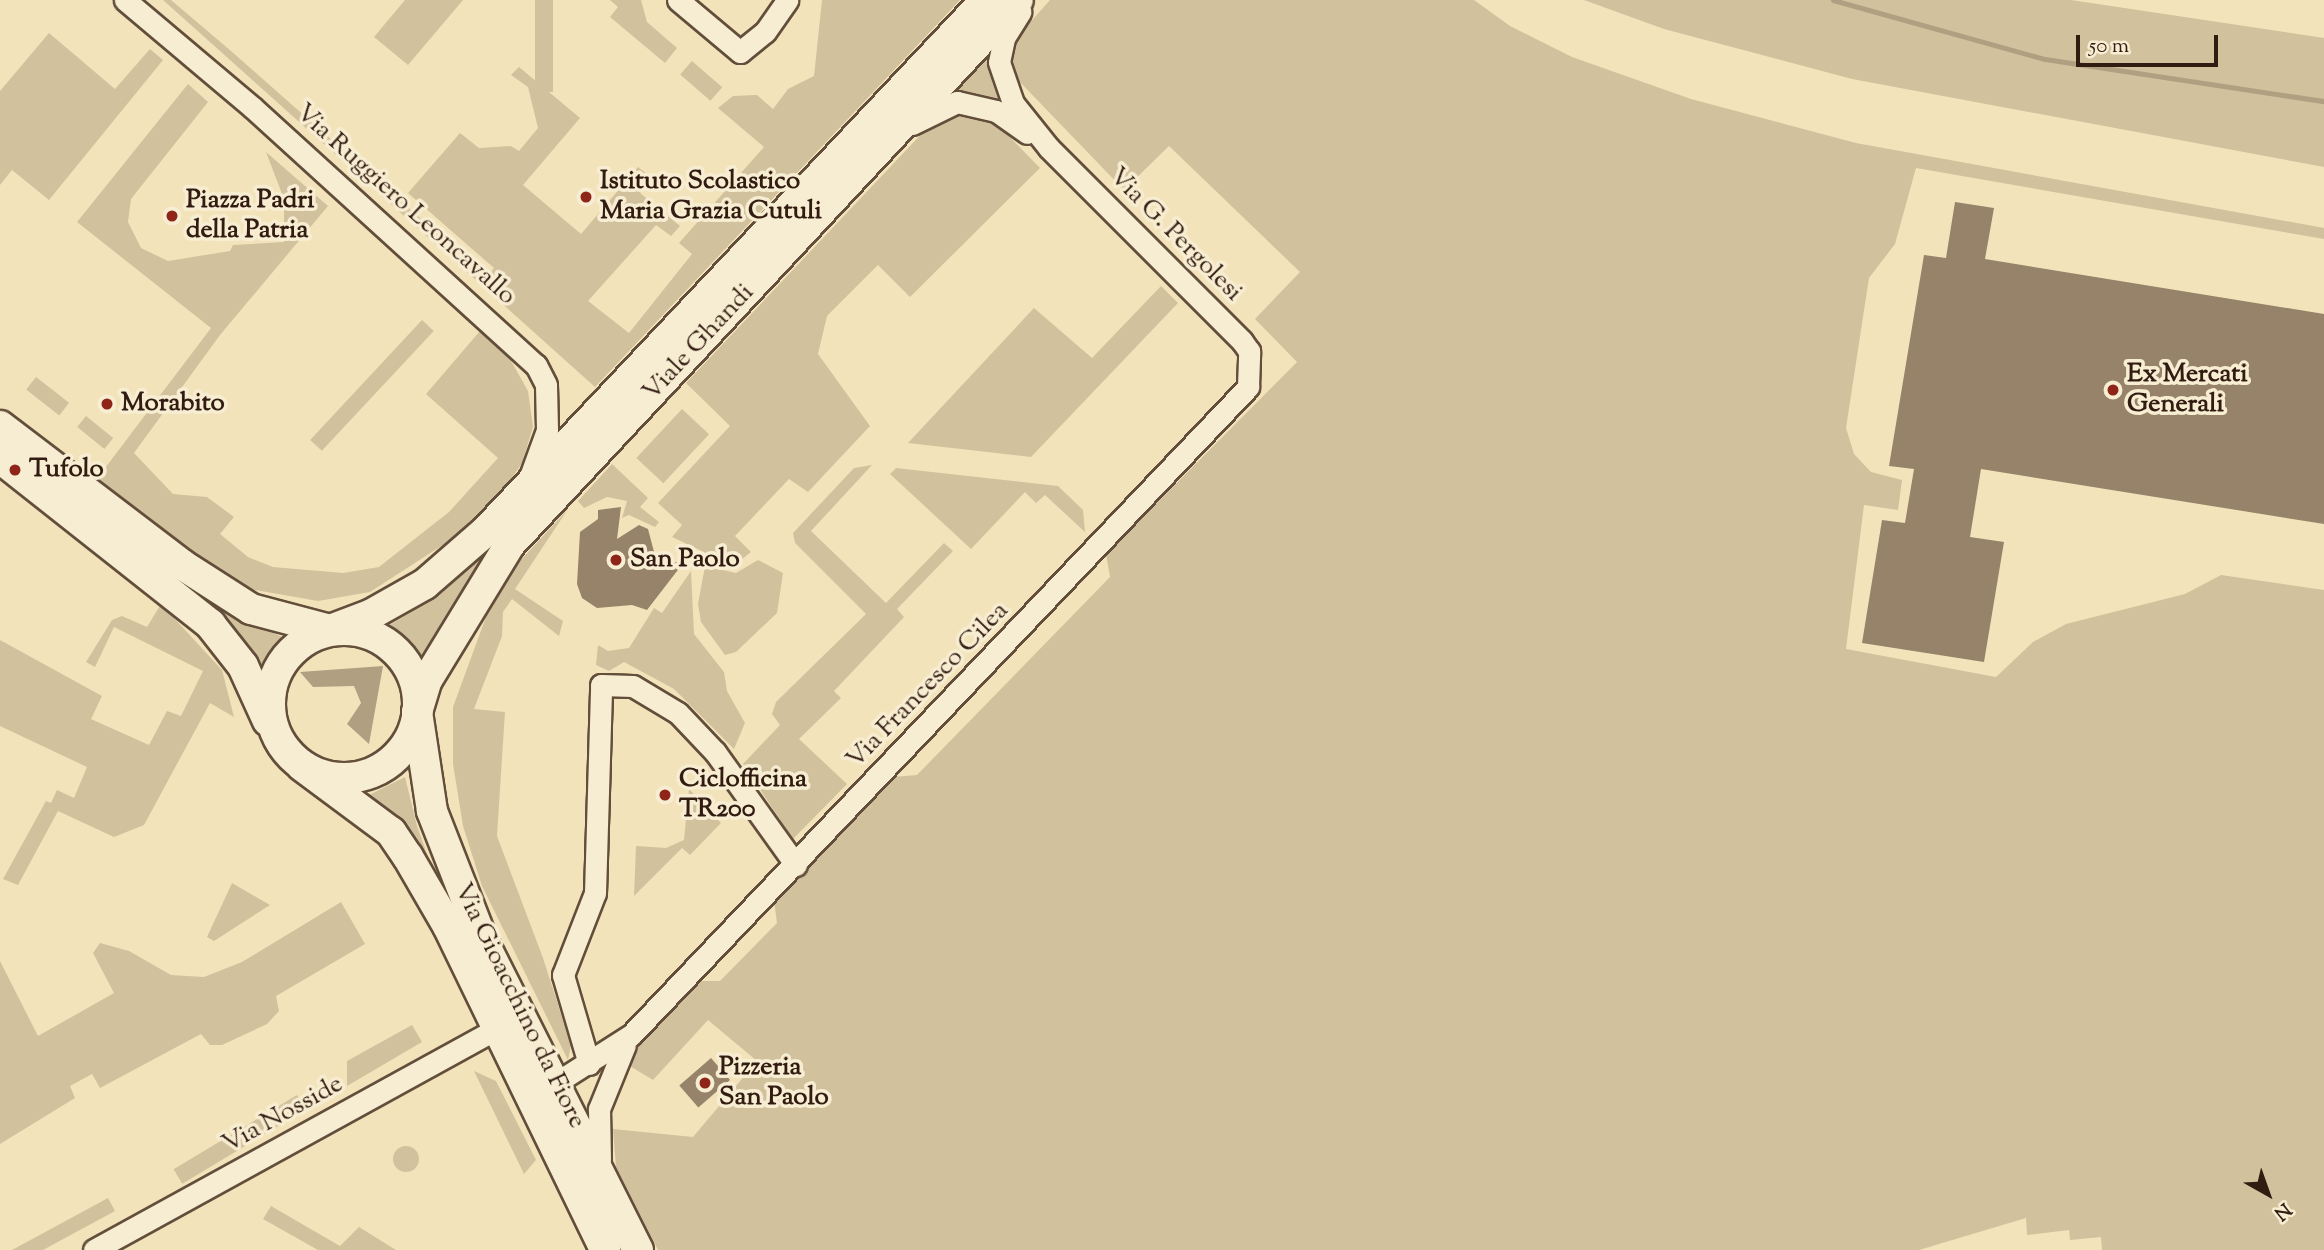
<!DOCTYPE html>
<html>
<head>
<meta charset="utf-8">
<style>
	body { margin:0 }
	#map { position:relative; width:2324px; height:1250px; overflow:hidden; background:#f3e3ba; font-family:"Sorts Mill Goudy",serif }
	div>[style] { position:absolute }
	[style*='--x'] { left:calc(var(--x)*1px); top:calc(var(--y)*1px); width:calc(var(--w)*1px); rotate:calc(var(--a)*1deg) }
	.green>* { inset:0; background:#d2c19d; transform-origin:0 0 }
	.round { border-radius:50% }
	.water>* { inset:0; background:#b19f81 }
	.stream>* { height:5px; margin:-2.5px; padding:0 2.5px; transform-origin:2.5px; border-radius:2.5px; background:#b19f81 }
	.building>* { inset:0; background:#968369; transform-origin:0 0 }
	.roads { filter:drop-shadow(2px 0 #624e3b) drop-shadow(-2px 0 #624e3b) drop-shadow(0 2px #624e3b) drop-shadow(0 -2px #624e3b) }
	.street>* { height:21px; margin:-10.5px; padding:0 10.5px; transform-origin:10.5px; border-radius:10.5px; background:#f7edd2 }
	.secondary>* { height:30px; margin:-15px; padding:0 15px; transform-origin:15px; border-radius:15px; background:#f7edd2 }
	.secondary>.ring { margin:-15px; padding:0; box-sizing:content-box; background:none; border:30px solid #f7edd2; border-radius:50% }
	.dots>* { width:19px; height:19px; translate:-50% -50%; box-sizing:border-box; border:4px solid #f7edd2; border-radius:50% }
	span { translate:-50% -50%; white-space:nowrap; text-align:center; line-height:1.15; -webkit-text-stroke:7px #f7edd2; paint-order:stroke }
	.poi-label { font-size:26px; color:#321c11; font-weight:700 }
	.left { translate:0 -50%; text-align:left }
	.street-label { font-size:26px; color:#321c11 }
	.north { position:absolute; left:2233px; top:1159px; width:70px; height:70px; -webkit-text-stroke:5px #f7edd2; paint-order:stroke; rotate:140deg; font-size:19px; font-weight:700; line-height:28px; text-align:center; color:#321c11 }
	.north::after { content:''; display:block; margin:auto; width:24px; height:32px; background:#321c11; clip-path:polygon(50% 0,100% 100%,50% 72%,0 100%) }
	.scale { position:absolute; left:2076px; top:35px; width:142px; height:32px; box-sizing:border-box; border:4px solid #321c11; border-top:0; padding-left:9px; font-size:21px; line-height:24px; white-space:nowrap; color:#321c11; -webkit-text-stroke:5px #f7edd2; paint-order:stroke }
</style>
</head>
<body>
<div id="map">
	<div class="green">
		<i style="clip-path:polygon(163px 0,171px 0,231px 51px,487px 277px,494px 268px,408px 193px,460px 133px,479px 148px,511px 146px,519px 151px,538px 128px,528px 87px,511px 75px,519px 67px,580px 118px,523px 185px,581px 234px,638px 167px,652px 178px,640px 193px,680px 226px,671px 236px,656px 225px,588px 301px,629px 333px,692px 254px,679px 243px,764px 147px,718px 108px,733px 96px,757px 95px,773px 109px,788px 89px,814px 76px,822px 0,960px 0,595px 387px)"></i>
		<i style="clip-path:polygon(405px 0,463px 0,408px 65px,374px 37px)"></i>
		<i style="left:535px;top:0;width:18px;height:92px"></i>
		<i style="clip-path:polygon(610px 0,641px 0,647px 22px,677px 48px,665px 63px,610px 17px,618px 7px)"></i>
		<i style="clip-path:polygon(1050px 0,1474px 0,1510px 26px,1572px 57px,1691px 99px,1856px 143px,2324px 228px,2324px 239px,1916px 168px,1895px 244px,1869px 278px,1846px 428px,1854px 454px,1871px 472px,1902px 480px,1898px 510px,1864px 505px,1846px 649px,1996px 677px,2033px 642px,2066px 624px,2185px 594px,2221px 575px,2324px 590px,2324px 1250px,2102px 1250px,2101px 1237px,2070px 1240px,2069px 1230px,2027px 1235px,2026px 1218px,1919px 1250px,658px 1250px,616px 1167px,613px 1129px,693px 1137px,757px 1061px,708px 1020px,653px 1080px,623px 1062px,698px 981px,720px 981px,777px 923px,774px 901px,893px 777px,917px 775px,1110px 577px,1106px 554px,1297px 362px,1255px 319px,1300px 272px,1169px 146px,1124px 190px,1014px 76px,1010px 61px,1018px 36px)"></i>
		<i style="clip-path:polygon(1584px 0,2071px 0,2324px 38px,2324px 167px,1852px 79px,1664px 29px)"></i>
		<i style="clip-path:polygon(49px 33px,115px 89px,150px 49px,163px 60px,49px 200px,12px 170px,0 185px,0 91px)"></i>
		<i style="clip-path:polygon(990px 56px,1003px 103px,955px 93px)"></i>
		<i style="left:692px;top:61px;width:40px;height:18px;rotate:41deg"></i>
		<i style="clip-path:polygon(188px 84px,208px 102px,131px 199px,128px 222px,141px 248px,168px 261px,230px 251px,233px 245px,284px 242px,284px 199px,266px 152px,328px 206px,220px 335px,134px 453px,173px 494px,207px 497px,234px 517px,220px 534px,248px 557px,273px 567px,343px 573px,379px 567px,449px 512px,498px 458px,426px 394px,480px 331px,510px 359px,528px 391px,533px 427px,522px 463px,508px 484px,452px 539px,370px 592px,318px 601px,238px 587px,93px 484px,211px 328px,77px 222px)"></i>
		<i style="clip-path:polygon(955px 113px,983px 117px,1000px 127px,1040px 168px,910px 297px,878px 265px,827px 316px,818px 354px,870px 426px,808px 492px,789px 479px,735px 536px,751px 552px,741px 560px,725px 562px,672px 537px,682px 525px,658px 503px,730px 426px,686px 383px,928px 127px)"></i>
		<i style="clip-path:polygon(1161px 286px,1178px 303px,1031px 457px,908px 443px,1034px 308px,1092px 358px)"></i>
		<i style="left:422px;top:320px;width:16px;height:164px;rotate:43deg"></i>
		<i style="left:36px;top:377px;width:42px;height:16px;rotate:38deg"></i>
		<i style="left:682px;top:409px;width:37px;height:67px;rotate:43deg"></i>
		<i style="left:86px;top:416px;width:35px;height:14px;rotate:39deg"></i>
		<i style="clip-path:polygon(612px 464px,648px 498px,640px 507px,659px 522px,655px 527px,629px 515px,622px 518px,627px 501px,607px 497px,584px 508px,578px 501px)"></i>
		<i style="clip-path:polygon(872px 465px,811px 531px,886px 603px,944px 543px,953px 551px,897px 609px,904px 617px,834px 691px,841px 698px,799px 739px,847px 784px,793px 839px,743px 764px,780px 725px,772px 714px,776px 702px,866px 614px,795px 543px,793px 533px,854px 468px)"></i>
		<i style="clip-path:polygon(896px 468px,1058px 486px,1083px 510px,1085px 532px,1045px 495px,1036px 503px,1025px 492px,971px 549px,890px 474px)"></i>
		<i style="clip-path:polygon(568px 509px,515px 589px,563px 621px,559px 636px,512px 599px,503px 612px,502px 636px,474px 709px,505px 712px,497px 836px,543px 958px,571px 1045px,568px 1060px,482px 886px,463px 826px,453px 764px,453px 707px,486px 617px,520px 561px)"></i>
		<i style="clip-path:polygon(492px 548px,422px 667px,386px 627px,429px 602px)"></i>
		<i style="clip-path:polygon(758px 560px,783px 573px,777px 613px,736px 652px,725px 655px,701px 622px,698px 604px,705px 566px,736px 573px)"></i>
		<i style="clip-path:polygon(691px 571px,694px 634px,724px 672px,727px 691px,745px 723px,734px 749px,674px 689px,624px 662px,609px 671px,596px 665px,598px 645px,608px 651px,629px 648px,654px 608px,662px 613px)"></i>
		<i style="clip-path:polygon(197px 594px,286px 639px,261px 678px,231px 630px)"></i>
		<i style="clip-path:polygon(161px 604px,222px 670px,234px 717px,210px 703px,144px 825px,114px 837px,58px 811px,18px 885px,3px 879px,46px 801px,51px 803px,57px 790px,74px 798px,87px 767px,0 726px,0 640px,102px 696px,91px 719px,149px 745px,167px 711px,181px 716px,203px 671px,114px 627px,95px 667px,86px 662px,112px 620px,122px 616px,147px 627px)"></i>
		<i style="clip-path:polygon(405px 777px,417px 826px,435px 876px,369px 795px)"></i>
		<i style="clip-path:polygon(689px 789px,721px 823px,690px 855px,682px 848px,634px 896px,636px 846px,666px 848px,684px 840px)"></i>
		<i style="clip-path:polygon(232px 883px,270px 905px,214px 941px,207px 937px)"></i>
		<i style="clip-path:polygon(341px 902px,365px 944px,276px 996px,279px 1011px,267px 1024px,222px 1045px,210px 1045px,201px 1034px,100px 1088px,92px 1074px,70px 1086px,75px 1098px,0 1144px,0 961px,38px 1036px,114px 993px,93px 953px,100px 943px,129px 951px,171px 975px,204px 977px,242px 962px)"></i>
		<i style="clip-path:polygon(412px 1025px,422px 1042px,347px 1086px,347px 1061px)"></i>
		<i style="clip-path:polygon(474px 1071px,496px 1081px,536px 1160px,524px 1174px)"></i>
		<i style="left:297px;top:1095px;width:17px;height:144px;rotate:59deg"></i>
		<i class="round" style="left:393px;top:1146px;width:26px;height:26px"></i>
		<i style="clip-path:polygon(108px 1198px,115px 1211px,43px 1250px,12px 1250px)"></i>
		<i style="clip-path:polygon(271px 1206px,340px 1246px,359px 1227px,396px 1250px,318px 1250px,263px 1219px)"></i>
	</div>
	<div class="water">
		<i style="clip-path:polygon(383px 666px,369px 744px,347px 724px,361px 703px,354px 686px,313px 687px,300px 672px)"></i>
	</div>
	<div class="stream">
		<i style="--x:1833;--y:0;--w:220;--a:15.6"></i>
		<i style="--x:2045;--y:59;--w:282;--a:8.6"></i>
	</div>
	<div class="building">
		<i style="clip-path:polygon(1955px 202px,1994px 208px,1985px 259px,2324px 314px,2324px 524px,1981px 469px,1970px 537px,2004px 542px,1984px 662px,1862px 643px,1882px 520px,1905px 523px,1914px 469px,1889px 466px,1924px 255px,1946px 258px)"></i>
		<i style="clip-path:polygon(621px 507px,617px 539px,639px 525px,648px 529px,657px 563px,684px 562px,647px 610px,632px 605px,597px 608px,582px 598px,577px 584px,580px 532px,598px 519px,598px 510px)"></i>
		<i style="left:711px;top:1058px;width:29px;height:42px;rotate:49deg"></i>
	</div>
	<div class="roads">
		<div class="street">
			<i style="--x:125;--y:0;--w:166;--a:40.1"></i>
			<i style="--x:252;--y:107;--w:384;--a:42.3"></i>
			<i style="--x:536;--y:365;--w:22;--a:63"></i>
			<i style="--x:546;--y:385;--w:45;--a:88.7"></i>
			<i style="--x:547;--y:430;--w:47;--a:110"></i>
			<i style="--x:678;--y:0;--w:81;--a:40"></i>
			<i style="--x:740;--y:52;--w:32;--a:-39"></i>
			<i style="--x:765;--y:32;--w:39;--a:-55"></i>
			<i style="--x:912;--y:124;--w:50;--a:-26.1"></i>
			<i style="--x:957;--y:102;--w:40;--a:13"></i>
			<i style="--x:996;--y:111;--w:38;--a:35"></i>
			<i style="--x:589;--y:1064;--w:93;--a:-106.3"></i>
			<i style="--x:563;--y:975;--w:88;--a:-68.7"></i>
			<i style="--x:595;--y:893;--w:208;--a:-88.3"></i>
			<i style="--x:601;--y:685;--w:32;--a:2"></i>
			<i style="--x:633;--y:686;--w:52;--a:31"></i>
			<i style="--x:678;--y:713;--w:54;--a:46.5"></i>
			<i style="--x:715;--y:752;--w:139;--a:54.4"></i>
			<i style="--x:554;--y:1084;--w:91;--a:-32.5"></i>
			<i style="--x:631;--y:1035;--w:895;--a:-46.4"></i>
			<i style="--x:1248;--y:387;--w:36;--a:-88"></i>
			<i style="--x:1249;--y:351;--w:12;--a:-125"></i>
			<i style="--x:1242;--y:341;--w:273;--a:-135"></i>
			<i style="--x:1049;--y:148;--w:58;--a:-128.7"></i>
			<i style="--x:1013;--y:103;--w:43;--a:-108.9"></i>
			<i style="--x:999;--y:62;--w:25;--a:-78"></i>
			<i style="--x:1004;--y:38;--w:31;--a:-58"></i>
			<i style="--x:600;--y:1160;--w:51;--a:-91.1"></i>
			<i style="--x:599;--y:1109;--w:69;--a:-67.9"></i>
			<i style="--x:94;--y:1250;--w:462;--a:-28.8"></i>
		</div>
		<div class="secondary">
			<i style="--x:0;--y:426;--w:228;--a:37.3"></i>
			<i style="--x:181;--y:564;--w:83;--a:32.7"></i>
			<i style="--x:251;--y:609;--w:82;--a:14.9"></i>
			<i style="--x:330;--y:630;--w:43;--a:-20.6"></i>
			<i style="--x:370;--y:615;--w:63;--a:-29.4"></i>
			<i style="--x:425;--y:584;--w:81;--a:-41"></i>
			<i style="--x:486;--y:531;--w:729;--a:-46.72"></i>
			<i style="--x:0;--y:458;--w:268;--a:38.3"></i>
			<i style="--x:210;--y:624;--w:53;--a:51.8"></i>
			<i style="--x:243;--y:666;--w:60;--a:65.6"></i>
			<i class="ring" style="left:270px;top:630px;width:118px;height:118px"></i>
			<i style="--x:302;--y:766;--w:111;--a:36.6"></i>
			<i style="--x:391;--y:832;--w:30;--a:56"></i>
			<i style="--x:408;--y:857;--w:80;--a:59.9"></i>
			<i style="--x:448;--y:926;--w:360;--a:64.1"></i>
			<i style="--x:638;--y:1250;--w:345;--a:-116.7"></i>
			<i style="--x:483;--y:942;--w:141;--a:-111.3"></i>
			<i style="--x:432;--y:811;--w:100;--a:-98.6"></i>
			<i style="--x:417;--y:712;--w:34;--a:-73"></i>
			<i style="--x:427;--y:680;--w:159;--a:-58.6"></i>
			<i style="--x:510;--y:544;--w:744;--a:-46.96"></i>
		</div>
	</div>
	<div class="dots">
		<i style="left:586px;top:197px;background:#8f2418"></i>
		<i style="left:172px;top:216px;background:#8f2418"></i>
		<i style="left:2113px;top:390px;background:#8f2418"></i>
		<i style="left:107px;top:404px;background:#8f2418"></i>
		<i style="left:15px;top:470px;background:#8f2418"></i>
		<i style="left:616px;top:560px;background:#8f2418"></i>
		<i style="left:665px;top:795px;background:#8f2418"></i>
		<i style="left:705px;top:1083px;background:#8f2418"></i>
	</div>
	<div class="poi-label">
		<span class="left" style="left:600px;top:197px">Istituto Scolastico<br>Maria Grazia Cutuli</span>
		<span class="left" style="left:186px;top:216px">Piazza Padri<br>della Patria</span>
		<span class="left" style="left:2127px;top:390px">Ex Mercati<br>Generali</span>
		<span class="left" style="left:121px;top:404px">Morabito</span>
		<span class="left" style="left:29px;top:470px">Tufolo</span>
		<span class="left" style="left:630px;top:560px">San Paolo</span>
		<span class="left" style="left:679px;top:795px">Ciclofficina<br>TR200</span>
		<span class="left" style="left:719px;top:1083px">Pizzeria<br>San Paolo</span>
	</div>
	<div class="street-label">
		<span style="left:405px;top:205px;rotate:42deg">Via Ruggiero Leoncavallo</span>
		<span style="left:1175px;top:235px;rotate:45deg">Via G. Pergolesi</span>
		<span style="left:699px;top:343px;rotate:-47deg">Viale Ghandi</span>
		<span style="left:928px;top:686px;rotate:-46deg">Via Francesco Cilea</span>
		<span style="left:519px;top:1006px;rotate:64deg">Via Gioacchino da Fiore</span>
		<span style="left:283px;top:1115px;rotate:-29deg">Via Nosside</span>
	</div>
	<div class="north">N</div>
	<div class="scale">50 m</div>
</div>
</body>
</html>
